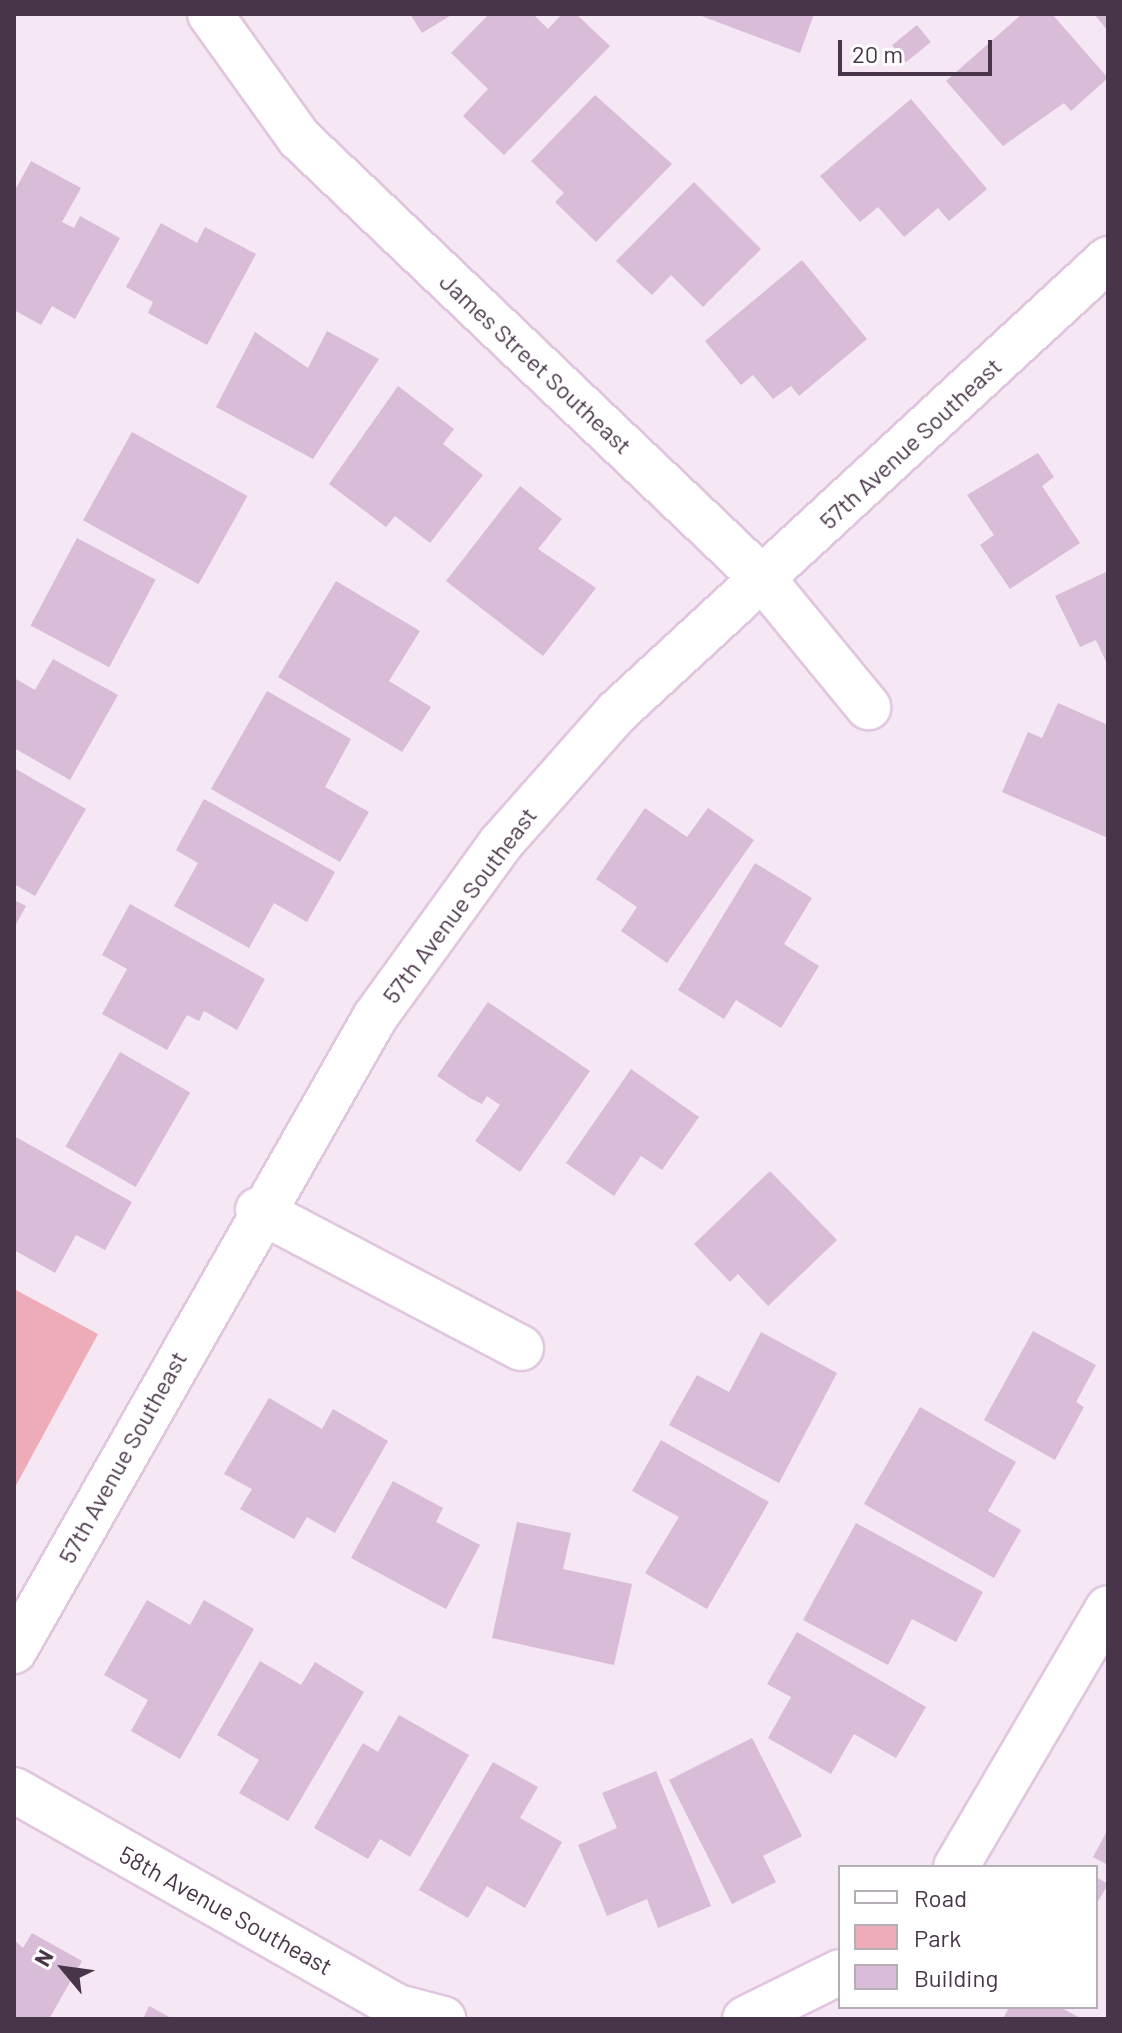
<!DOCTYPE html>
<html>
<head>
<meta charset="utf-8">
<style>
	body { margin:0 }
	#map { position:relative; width:1122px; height:2033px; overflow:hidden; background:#f5e7f4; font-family:Barlow,sans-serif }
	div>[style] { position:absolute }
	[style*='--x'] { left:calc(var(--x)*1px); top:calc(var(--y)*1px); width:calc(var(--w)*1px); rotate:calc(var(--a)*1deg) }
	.green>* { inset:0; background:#edacb7 }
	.building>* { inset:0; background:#d8bcd8; transform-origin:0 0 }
	.roads { filter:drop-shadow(2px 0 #e0c6df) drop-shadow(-2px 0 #e0c6df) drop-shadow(0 2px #e0c6df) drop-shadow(0 -2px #e0c6df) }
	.minor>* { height:44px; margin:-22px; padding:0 22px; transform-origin:22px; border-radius:22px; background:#fff }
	span { translate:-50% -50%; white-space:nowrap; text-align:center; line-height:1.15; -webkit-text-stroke:6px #fff; paint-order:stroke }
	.street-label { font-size:24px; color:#493549 }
	.frame { position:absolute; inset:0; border:16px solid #493549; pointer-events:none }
	.legend { position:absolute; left:838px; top:1865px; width:260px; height:144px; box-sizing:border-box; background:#fff; border:2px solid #b6aeb6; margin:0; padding:10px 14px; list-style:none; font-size:24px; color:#493549 }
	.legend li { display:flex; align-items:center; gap:16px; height:40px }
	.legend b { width:40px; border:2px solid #b6aeb6 }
	.north { position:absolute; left:24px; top:1929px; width:80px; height:80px; -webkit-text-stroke:6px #fff; paint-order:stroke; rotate:299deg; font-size:22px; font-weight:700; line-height:32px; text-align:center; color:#493549 }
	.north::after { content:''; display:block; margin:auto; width:28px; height:36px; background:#493549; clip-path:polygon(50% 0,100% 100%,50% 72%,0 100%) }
	.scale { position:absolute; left:838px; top:40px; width:154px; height:36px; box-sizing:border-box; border:4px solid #493549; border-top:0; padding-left:10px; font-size:24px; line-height:28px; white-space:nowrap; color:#493549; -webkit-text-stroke:6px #fff; paint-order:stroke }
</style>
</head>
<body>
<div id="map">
	<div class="green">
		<i style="clip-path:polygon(14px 1289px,98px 1334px,14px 1489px)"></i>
	</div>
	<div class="building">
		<i style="clip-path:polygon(410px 14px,453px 14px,422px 33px)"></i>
		<i style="clip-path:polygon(489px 14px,533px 14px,548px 29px,562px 14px,576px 14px,610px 46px,504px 155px,463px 116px,488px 89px,451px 53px)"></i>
		<i style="clip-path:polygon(696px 14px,814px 14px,800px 53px)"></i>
		<i style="clip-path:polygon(1022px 14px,1052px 14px,1108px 78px,1071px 111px,1064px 103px,1003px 146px,946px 81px)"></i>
		<i style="clip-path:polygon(1094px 14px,1108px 14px,1108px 31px)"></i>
		<i style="left:917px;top:25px;width:22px;height:32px;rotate:51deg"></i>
		<i style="clip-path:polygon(595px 95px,672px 164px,596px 242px,555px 202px,564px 193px,531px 161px)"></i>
		<i style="clip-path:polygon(911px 99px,987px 189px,949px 221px,938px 208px,904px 237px,878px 207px,860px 222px,820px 176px)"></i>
		<i style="clip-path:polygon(31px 161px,81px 188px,62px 222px,74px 228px,80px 216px,120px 238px,75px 319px,52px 306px,41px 325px,14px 310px,14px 192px)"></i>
		<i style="clip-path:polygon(694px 182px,761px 249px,703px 307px,671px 275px,652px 295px,616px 261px)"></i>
		<i style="clip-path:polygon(161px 223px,197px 243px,205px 227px,256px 254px,207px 345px,148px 313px,153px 302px,126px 287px)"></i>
		<i style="clip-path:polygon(802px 260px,867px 339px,799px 396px,791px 386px,773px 399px,753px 375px,741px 385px,705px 341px)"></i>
		<i style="clip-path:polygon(327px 331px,379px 359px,313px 459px,216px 407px,255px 332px,308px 368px)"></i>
		<i style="clip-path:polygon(398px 386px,454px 429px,443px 444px,483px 475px,430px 543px,395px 516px,386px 527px,329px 484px)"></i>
		<i style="left:132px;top:432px;width:132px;height:101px;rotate:29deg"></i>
		<i style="clip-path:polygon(1038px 453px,1054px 477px,1042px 486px,1080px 543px,1010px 589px,980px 545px,994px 535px,967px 495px)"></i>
		<i style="clip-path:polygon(520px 486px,562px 519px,538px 549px,596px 588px,543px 656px,446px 581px)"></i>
		<i style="left:77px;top:538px;width:89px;height:99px;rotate:28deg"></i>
		<i style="clip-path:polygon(1108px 571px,1108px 666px,1096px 640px,1080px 647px,1055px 596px)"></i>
		<i style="clip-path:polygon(336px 581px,420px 631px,389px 681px,431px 707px,402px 752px,278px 677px)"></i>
		<i style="clip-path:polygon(53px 659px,118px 695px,70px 780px,14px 748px,14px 678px,35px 690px)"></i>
		<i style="clip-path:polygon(267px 691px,351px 739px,325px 787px,369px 812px,340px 862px,211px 789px)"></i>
		<i style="clip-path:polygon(1058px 703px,1108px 725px,1108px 838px,1002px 792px,1028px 732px,1042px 738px)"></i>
		<i style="clip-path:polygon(14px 768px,86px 809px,35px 896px,14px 884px)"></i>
		<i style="clip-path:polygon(204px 799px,335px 872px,307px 922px,274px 903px,249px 948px,174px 906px,198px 863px,176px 850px)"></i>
		<i style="clip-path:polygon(645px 808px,687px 837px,708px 808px,754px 840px,667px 963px,621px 931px,637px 907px,596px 879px)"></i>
		<i style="clip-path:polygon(755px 863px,812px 898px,784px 944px,819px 966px,781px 1028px,736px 1000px,724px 1019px,678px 990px)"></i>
		<i style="clip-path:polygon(14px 900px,26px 906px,14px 928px)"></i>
		<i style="clip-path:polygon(130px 904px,265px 979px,237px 1030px,204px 1011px,199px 1021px,187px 1015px,167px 1050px,102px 1014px,127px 969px,102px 955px)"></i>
		<i style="clip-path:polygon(488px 1002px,590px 1071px,520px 1172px,475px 1141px,500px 1105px,487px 1096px,482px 1104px,470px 1098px,437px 1076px)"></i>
		<i style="left:120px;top:1052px;width:81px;height:109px;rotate:30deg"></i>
		<i style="clip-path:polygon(631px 1069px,699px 1117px,662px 1170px,641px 1156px,614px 1196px,566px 1163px)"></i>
		<i style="clip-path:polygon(14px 1136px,132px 1202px,105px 1250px,76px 1235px,55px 1273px,14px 1250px)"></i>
		<i style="clip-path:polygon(770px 1171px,837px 1240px,768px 1306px,738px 1274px,730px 1282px,694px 1244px)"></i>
		<i style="clip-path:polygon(1033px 1331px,1096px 1365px,1076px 1402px,1084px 1407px,1055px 1460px,984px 1420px)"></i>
		<i style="clip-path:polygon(761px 1332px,837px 1373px,779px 1483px,669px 1425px,697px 1375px,729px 1392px)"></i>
		<i style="clip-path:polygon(269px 1398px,322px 1429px,333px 1409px,388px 1441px,335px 1533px,307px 1517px,294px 1539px,240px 1509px,252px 1489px,224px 1474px)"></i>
		<i style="clip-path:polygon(920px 1407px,1016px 1462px,988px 1511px,1021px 1530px,994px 1578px,864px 1504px)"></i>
		<i style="clip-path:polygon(661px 1440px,769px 1502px,707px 1609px,645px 1573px,679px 1517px,632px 1491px)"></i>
		<i style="clip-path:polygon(393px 1481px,443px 1508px,436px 1522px,480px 1545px,446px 1609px,351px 1558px)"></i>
		<i style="clip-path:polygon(517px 1522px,571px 1533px,563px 1569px,632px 1584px,614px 1665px,492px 1638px)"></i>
		<i style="clip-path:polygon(856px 1523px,983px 1592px,956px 1642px,912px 1619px,888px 1665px,803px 1620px)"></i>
		<i style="clip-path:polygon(147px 1600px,190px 1625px,204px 1600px,254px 1629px,180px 1759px,131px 1731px,148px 1700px,104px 1675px)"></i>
		<i style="clip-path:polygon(797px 1632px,926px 1707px,896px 1758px,854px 1734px,831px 1774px,768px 1738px,791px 1697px,767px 1684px)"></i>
		<i style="clip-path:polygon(260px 1661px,301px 1685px,315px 1662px,364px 1692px,288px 1821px,239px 1793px,259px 1760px,217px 1735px)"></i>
		<i style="clip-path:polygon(399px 1715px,469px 1755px,410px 1857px,380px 1839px,368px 1859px,314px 1828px,363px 1743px,378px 1752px)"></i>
		<i style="clip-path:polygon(752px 1738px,802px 1836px,763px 1856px,776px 1882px,732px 1904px,669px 1780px)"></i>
		<i style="clip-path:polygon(493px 1762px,538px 1787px,520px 1818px,562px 1842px,525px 1908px,487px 1886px,468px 1918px,419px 1890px)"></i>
		<i style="clip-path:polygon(656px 1771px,711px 1906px,658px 1928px,647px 1899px,607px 1916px,578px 1845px,617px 1828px,602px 1793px)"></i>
		<i style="clip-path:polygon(1108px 1829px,1108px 1865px,1093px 1857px)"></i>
		<i style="left:1096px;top:1877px;width:14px;height:113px;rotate:30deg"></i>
		<i style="clip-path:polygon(32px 1933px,82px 1961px,49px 2019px,14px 2019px,14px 1940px,23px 1948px)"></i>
		<i style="clip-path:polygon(149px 2006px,173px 2019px,143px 2019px)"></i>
		<i style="clip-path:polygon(1009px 2007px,1060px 2007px,1082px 2019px,1003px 2019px)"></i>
	</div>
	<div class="roads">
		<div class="minor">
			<i style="--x:210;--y:14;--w:153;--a:54.3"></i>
			<i style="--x:299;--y:138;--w:640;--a:43.54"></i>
			<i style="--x:763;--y:579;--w:166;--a:50.6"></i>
			<i style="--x:258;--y:1210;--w:297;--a:27.7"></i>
			<i style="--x:14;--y:1651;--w:730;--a:-60.34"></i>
			<i style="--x:375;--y:1017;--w:215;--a:-54.1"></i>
			<i style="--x:501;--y:843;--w:175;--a:-48.5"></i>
			<i style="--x:617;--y:712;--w:668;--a:-42.69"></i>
			<i style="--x:14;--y:1790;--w:441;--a:29.5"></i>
			<i style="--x:398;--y:2007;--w:47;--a:14.9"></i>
			<i style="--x:956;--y:1867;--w:300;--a:-59.6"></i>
			<i style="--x:745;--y:2019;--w:106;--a:-26.3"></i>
		</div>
	</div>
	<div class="street-label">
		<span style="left:536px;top:363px;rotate:43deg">James Street Southeast</span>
		<span style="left:910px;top:443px;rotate:-43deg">57th Avenue Southeast</span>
		<span style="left:459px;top:905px;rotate:-53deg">57th Avenue Southeast</span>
		<span style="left:122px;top:1457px;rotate:-61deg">57th Avenue Southeast</span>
		<span style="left:226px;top:1910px;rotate:29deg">58th Avenue Southeast</span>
	</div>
	<div class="frame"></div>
	<ul class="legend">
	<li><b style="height:10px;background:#fff"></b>Road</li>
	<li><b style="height:22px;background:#edacb7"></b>Park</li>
	<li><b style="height:22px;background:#d8bcd8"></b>Building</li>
	</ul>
	<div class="north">N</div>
	<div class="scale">20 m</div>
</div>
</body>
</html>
